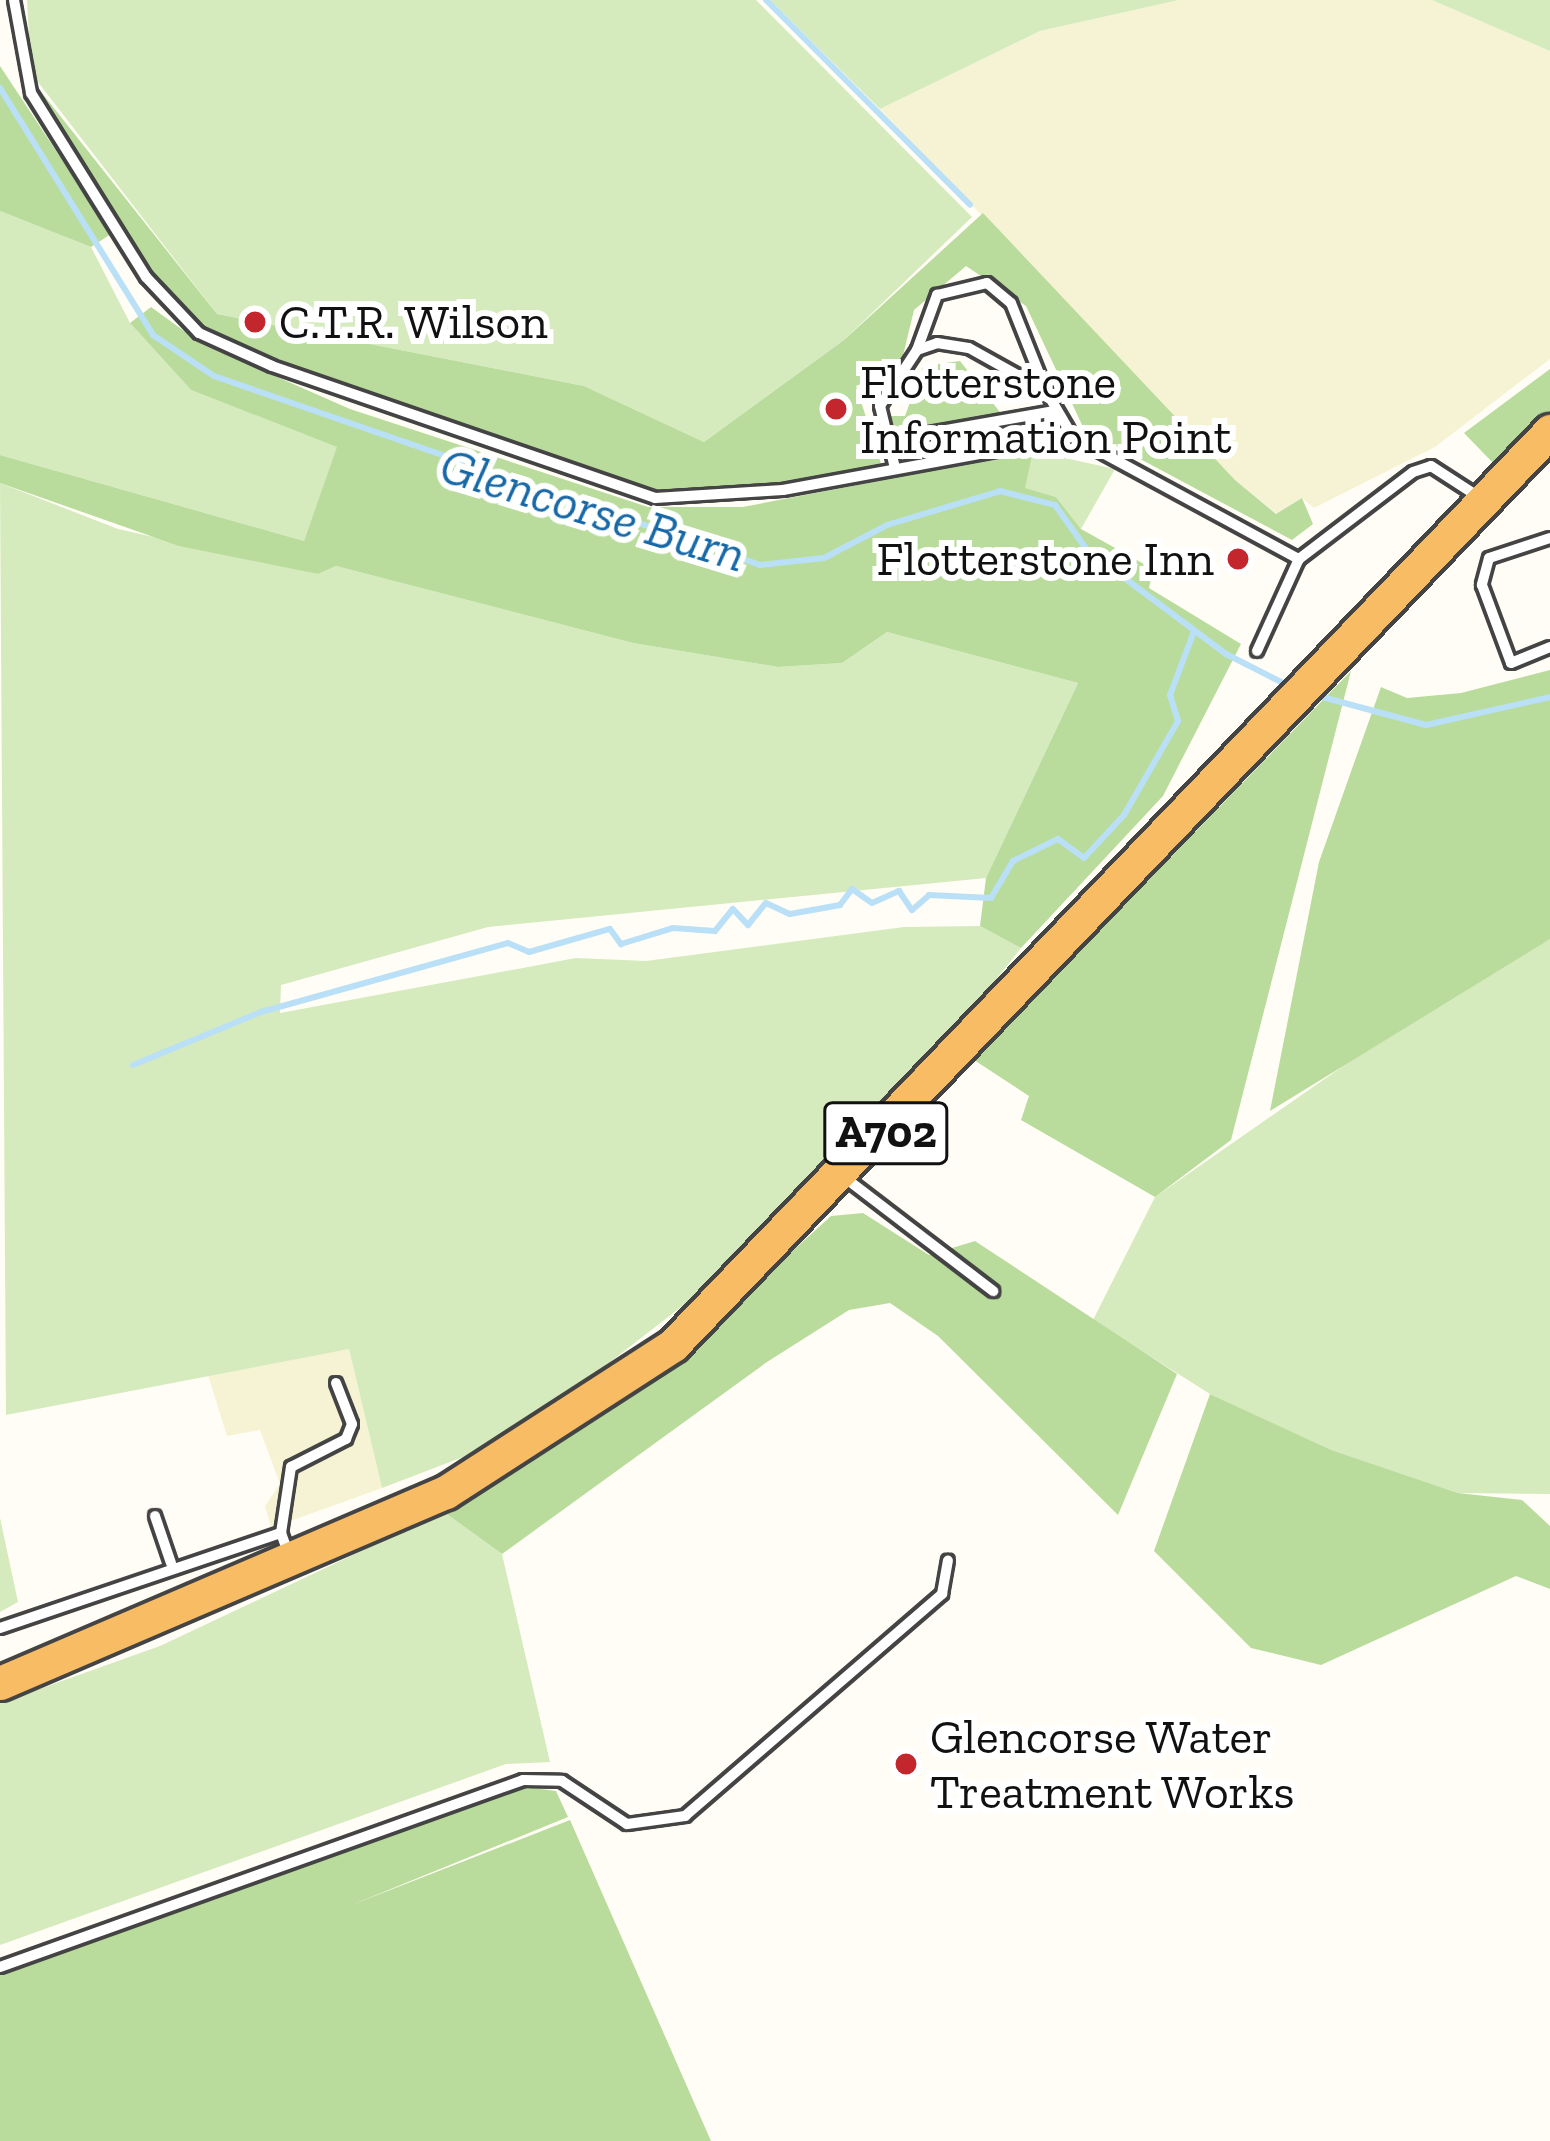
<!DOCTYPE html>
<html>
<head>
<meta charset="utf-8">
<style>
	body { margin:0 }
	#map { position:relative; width:1550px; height:2141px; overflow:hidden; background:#fffdf5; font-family:"Zilla Slab",serif }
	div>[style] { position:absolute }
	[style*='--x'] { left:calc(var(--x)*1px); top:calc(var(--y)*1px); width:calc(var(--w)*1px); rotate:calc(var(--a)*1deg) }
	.farmland>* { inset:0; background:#f6f3d4 }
	.green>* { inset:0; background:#d5ebbd }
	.forest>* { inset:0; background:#b9dc9c }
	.stream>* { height:6px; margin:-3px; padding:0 3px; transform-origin:3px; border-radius:3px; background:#b9e0f7 }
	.roads { filter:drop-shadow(3px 0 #444) drop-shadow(-3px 0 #444) drop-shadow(0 3px #444) drop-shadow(0 -3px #444) }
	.service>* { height:10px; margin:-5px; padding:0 5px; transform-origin:5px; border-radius:5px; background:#fff }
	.trunk>* { height:33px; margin:-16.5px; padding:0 16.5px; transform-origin:16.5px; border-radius:16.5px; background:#f7bc64 }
	.dots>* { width:33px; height:33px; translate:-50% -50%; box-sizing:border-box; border:6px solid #fff; border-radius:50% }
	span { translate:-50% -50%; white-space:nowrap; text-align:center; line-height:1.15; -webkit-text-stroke:12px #fff; paint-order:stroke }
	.shield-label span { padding:3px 9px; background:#fff; border:3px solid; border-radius:9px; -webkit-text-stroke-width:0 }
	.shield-label { font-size:45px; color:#111; font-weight:700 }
	.poi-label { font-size:48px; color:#111 }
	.left { translate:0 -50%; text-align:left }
	.right { translate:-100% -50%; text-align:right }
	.water-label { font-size:51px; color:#1768a6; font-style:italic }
</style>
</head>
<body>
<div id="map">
	<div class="farmland">
		<i style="clip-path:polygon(1179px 0,1432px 0,1550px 51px,1550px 359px,1435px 447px,1314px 508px,1302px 498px,1277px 514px,1235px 480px,880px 109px,1040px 31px)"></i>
		<i style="clip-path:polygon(349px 1349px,382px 1488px,271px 1528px,265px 1506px,280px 1484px,260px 1430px,227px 1436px,207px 1372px)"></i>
	</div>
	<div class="green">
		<i style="clip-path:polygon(27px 0,756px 0,972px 217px,844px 340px,704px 442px,584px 386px,217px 314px,31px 73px)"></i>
		<i style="clip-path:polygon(770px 0,1179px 0,1040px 31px,880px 109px)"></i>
		<i style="clip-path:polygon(1432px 0,1550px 0,1550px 51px)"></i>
		<i style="clip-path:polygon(0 211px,91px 247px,130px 323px,191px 390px,338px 447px,304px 541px,0 455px)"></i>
		<i style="clip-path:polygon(1033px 451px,1115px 469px,1081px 529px,1056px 497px,1024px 488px)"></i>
		<i style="clip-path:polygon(0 483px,118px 529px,318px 574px,336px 566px,633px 643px,778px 667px,842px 663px,887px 632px,1078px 683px,986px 878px,488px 927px,281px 985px,280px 1013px,576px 958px,646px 961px,904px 927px,980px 926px,1021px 948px,959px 1027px,712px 1283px,579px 1386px,463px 1457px,382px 1488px,349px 1349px,6px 1415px)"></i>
		<i style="clip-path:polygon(1550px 939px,1550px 1494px,1458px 1493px,1330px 1450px,1210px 1394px,1093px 1320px,1155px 1197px,1441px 998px)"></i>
		<i style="clip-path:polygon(444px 1512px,502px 1554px,550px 1762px,506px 1764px,0 1945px,0 1703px,160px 1646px)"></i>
		<i style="clip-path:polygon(0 1518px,18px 1602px,0 1612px)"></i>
	</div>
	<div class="forest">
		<i style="clip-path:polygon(0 66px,111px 234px,91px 247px,0 211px)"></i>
		<i style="clip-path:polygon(27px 74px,217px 314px,584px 386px,704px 442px,844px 340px,983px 213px,1235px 480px,1276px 514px,1302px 498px,1313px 524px,1292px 540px,1084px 429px,1026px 306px,966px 266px,914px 310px,900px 368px,856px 386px,881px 464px,785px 486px,657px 491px,347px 388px,206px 328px,161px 286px)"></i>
		<i style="clip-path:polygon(151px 307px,202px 344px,350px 409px,648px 507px,743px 507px,1033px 451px,1025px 488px,1056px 497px,1081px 529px,1153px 569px,1149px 588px,1241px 644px,1163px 796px,1021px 948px,980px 926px,986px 878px,1078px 683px,887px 632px,842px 663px,778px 667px,633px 643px,336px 566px,318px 574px,179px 546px,0 483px,0 455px,304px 541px,337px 447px,191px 390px,130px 323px)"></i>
		<i style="clip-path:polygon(960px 361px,1003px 416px,890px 434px,889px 416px,905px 416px,923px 366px)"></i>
		<i style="clip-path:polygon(1550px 369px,1550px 415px,1494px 464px,1464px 433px)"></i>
		<i style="clip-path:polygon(1550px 670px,1550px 939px,1270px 1111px,1319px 862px,1381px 687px,1407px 698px,1461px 693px)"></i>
		<i style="clip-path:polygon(1351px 671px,1231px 1140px,1155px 1197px,1021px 1120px,1029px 1096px,974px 1060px)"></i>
		<i style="clip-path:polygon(863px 1213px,929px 1255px,975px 1241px,1177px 1374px,1118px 1515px,938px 1336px,890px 1303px,849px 1310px,767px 1362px,502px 1554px,444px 1512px,655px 1376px,831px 1216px)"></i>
		<i style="clip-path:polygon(1210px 1394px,1331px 1450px,1458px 1493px,1522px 1500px,1550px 1526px,1550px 1589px,1516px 1576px,1321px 1665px,1251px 1648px,1154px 1551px)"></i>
		<i style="clip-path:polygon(518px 1786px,556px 1791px,568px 1817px,349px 1906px,570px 1820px,711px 2141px,0 2141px,0 1967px)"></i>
	</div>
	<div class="stream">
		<i style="--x:766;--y:0;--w:289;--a:45.1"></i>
		<i style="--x:0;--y:88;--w:291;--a:58.2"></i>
		<i style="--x:153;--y:335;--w:73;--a:33.9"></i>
		<i style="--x:214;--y:376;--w:578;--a:19.09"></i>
		<i style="--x:760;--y:565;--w:64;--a:-6.2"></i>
		<i style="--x:824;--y:558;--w:71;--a:-27.6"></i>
		<i style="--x:887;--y:525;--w:118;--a:-16.7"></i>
		<i style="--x:1000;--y:491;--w:57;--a:14.3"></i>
		<i style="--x:1055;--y:505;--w:55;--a:54.6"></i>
		<i style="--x:1087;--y:550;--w:174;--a:36.8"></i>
		<i style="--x:1226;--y:654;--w:68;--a:26.9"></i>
		<i style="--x:1311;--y:694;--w:119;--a:15.1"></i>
		<i style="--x:1426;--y:725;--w:127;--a:-12.7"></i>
		<i style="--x:133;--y:1065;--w:139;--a:-22.5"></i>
		<i style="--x:261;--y:1012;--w:256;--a:-15.6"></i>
		<i style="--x:508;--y:943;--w:23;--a:23"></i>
		<i style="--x:529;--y:952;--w:84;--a:-15.9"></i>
		<i style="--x:610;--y:929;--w:19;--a:54"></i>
		<i style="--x:621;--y:944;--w:54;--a:-17.1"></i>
		<i style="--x:673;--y:928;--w:42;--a:4.1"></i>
		<i style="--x:715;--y:931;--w:28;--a:-51"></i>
		<i style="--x:733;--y:909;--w:22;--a:47"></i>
		<i style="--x:748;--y:925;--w:28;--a:-51"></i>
		<i style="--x:766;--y:903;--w:26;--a:25"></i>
		<i style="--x:790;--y:914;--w:51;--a:-10.2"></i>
		<i style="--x:840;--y:905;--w:20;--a:-53"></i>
		<i style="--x:852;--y:889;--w:24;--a:35"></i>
		<i style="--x:872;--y:903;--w:30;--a:-24"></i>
		<i style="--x:899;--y:891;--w:23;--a:56"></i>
		<i style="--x:912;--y:910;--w:23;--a:-41"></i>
		<i style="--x:929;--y:895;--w:62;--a:2.8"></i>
		<i style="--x:991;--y:898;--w:43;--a:-59.3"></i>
		<i style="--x:1013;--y:861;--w:50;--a:-26.1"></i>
		<i style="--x:1058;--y:839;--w:32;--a:36"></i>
		<i style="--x:1084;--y:858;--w:59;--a:-47.1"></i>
		<i style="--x:1124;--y:815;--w:108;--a:-60.1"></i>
		<i style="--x:1178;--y:721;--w:27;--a:-107"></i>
		<i style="--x:1170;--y:695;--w:68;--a:-69.4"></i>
	</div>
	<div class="roads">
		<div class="service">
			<i style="--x:14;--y:0;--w:95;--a:79.6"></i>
			<i style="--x:31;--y:93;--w:217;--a:58"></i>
			<i style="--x:146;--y:277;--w:77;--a:46.6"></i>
			<i style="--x:199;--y:333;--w:80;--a:24.3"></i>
			<i style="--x:272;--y:366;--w:405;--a:19"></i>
			<i style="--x:655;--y:498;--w:128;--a:-3.6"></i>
			<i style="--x:783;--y:490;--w:295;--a:-10.4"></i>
			<i style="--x:1073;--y:437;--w:257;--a:28.4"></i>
			<i style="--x:917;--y:350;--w:59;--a:-70"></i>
			<i style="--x:937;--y:295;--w:51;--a:-13.5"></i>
			<i style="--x:987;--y:283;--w:31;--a:40"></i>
			<i style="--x:1011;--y:303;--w:95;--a:68.3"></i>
			<i style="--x:884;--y:441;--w:173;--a:-10"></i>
			<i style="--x:895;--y:468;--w:64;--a:-103.6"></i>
			<i style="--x:880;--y:406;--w:67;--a:-56.5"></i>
			<i style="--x:917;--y:350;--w:21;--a:-19"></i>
			<i style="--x:937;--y:343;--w:32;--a:9"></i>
			<i style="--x:969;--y:348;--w:88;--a:29.2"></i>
			<i style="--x:1046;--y:391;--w:53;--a:59.6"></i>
			<i style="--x:1550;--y:538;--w:64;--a:161.8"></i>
			<i style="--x:1489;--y:558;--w:28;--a:105"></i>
			<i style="--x:1482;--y:585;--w:83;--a:69.6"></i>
			<i style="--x:1511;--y:663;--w:42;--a:-22.3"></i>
			<i style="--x:1257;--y:651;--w:101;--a:-65.5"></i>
			<i style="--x:1299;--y:559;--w:143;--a:-37.3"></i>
			<i style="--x:1413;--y:472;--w:19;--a:-18"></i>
			<i style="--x:1431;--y:466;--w:57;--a:32.9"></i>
			<i style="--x:844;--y:1177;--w:188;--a:37.4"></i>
			<i style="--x:155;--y:1516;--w:50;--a:71.2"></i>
			<i style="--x:281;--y:1533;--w:67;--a:-81.4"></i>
			<i style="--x:291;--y:1467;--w:62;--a:-27"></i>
			<i style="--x:346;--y:1439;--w:16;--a:-68"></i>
			<i style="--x:352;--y:1424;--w:44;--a:-111.3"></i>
			<i style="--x:0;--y:1628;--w:297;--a:-18.7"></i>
			<i style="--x:281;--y:1533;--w:20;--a:70"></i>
			<i style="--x:0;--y:1967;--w:555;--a:-19.67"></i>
			<i style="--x:523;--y:1780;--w:39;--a:1"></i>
			<i style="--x:562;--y:1781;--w:78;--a:33.5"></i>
			<i style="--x:627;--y:1824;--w:59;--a:-7.9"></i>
			<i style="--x:685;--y:1816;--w:340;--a:-40.8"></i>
			<i style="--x:942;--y:1594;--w:34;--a:-80"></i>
		</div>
		<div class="trunk">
			<i style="--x:0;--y:1683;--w:485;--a:-23.2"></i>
			<i style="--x:446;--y:1492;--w:270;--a:-32.9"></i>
			<i style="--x:673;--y:1345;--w:1267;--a:-46.18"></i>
		</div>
	</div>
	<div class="dots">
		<i style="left:255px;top:322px;background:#c4262e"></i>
		<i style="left:836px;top:409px;background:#c4262e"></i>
		<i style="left:1238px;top:559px;background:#c4262e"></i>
		<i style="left:906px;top:1764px;background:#c4262e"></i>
	</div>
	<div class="shield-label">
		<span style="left:886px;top:1133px">A702</span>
	</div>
	<div class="poi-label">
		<span class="left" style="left:279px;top:322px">C.T.R. Wilson</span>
		<span class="left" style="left:860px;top:409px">Flotterstone<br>Information Point</span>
		<span class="right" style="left:1214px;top:559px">Flotterstone Inn</span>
		<span class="left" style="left:930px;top:1764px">Glencorse Water<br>Treatment Works</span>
	</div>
	<div class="water-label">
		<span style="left:593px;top:510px;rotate:17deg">Glencorse Burn</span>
	</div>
</div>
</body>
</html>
